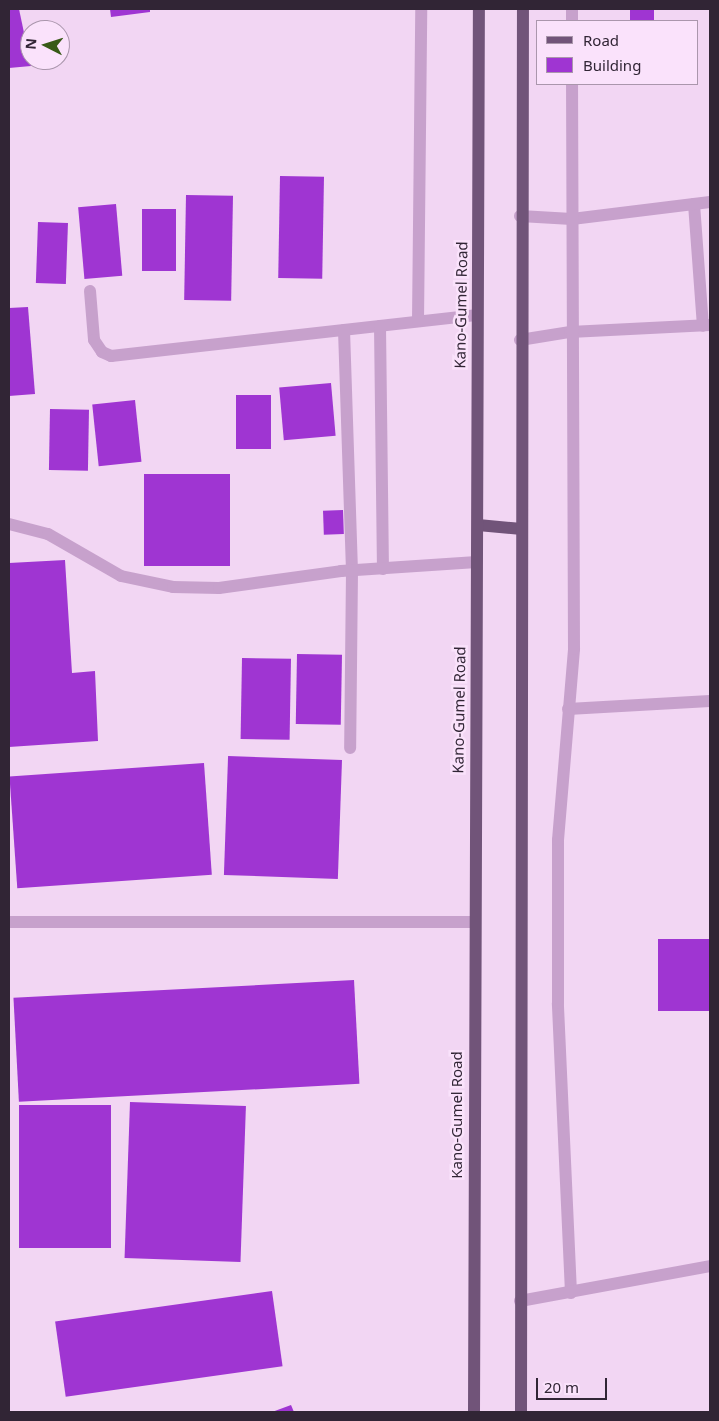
<!DOCTYPE html>
<html>
<head>
<meta charset="utf-8">
<style>
	body { margin:0 }
	#map { position:relative; width:719px; height:1421px; overflow:hidden; background:#f2d6f3; font-family:"Noto Sans",sans-serif }
	div>[style] { position:absolute }
	[style*='--x'] { left:calc(var(--x)*1px); top:calc(var(--y)*1px); width:calc(var(--w)*1px); rotate:calc(var(--a)*1deg) }
	.building>* { inset:0; background:#9f35d2; transform-origin:0 0 }
	.minor>* { height:12px; margin:-6px; padding:0 6px; transform-origin:6px; border-radius:6px; background:#c7a1cc }
	.major>* { height:12px; margin:-6px; padding:0 6px; transform-origin:6px; border-radius:6px; background:#715479 }
	span { translate:-50% -50%; white-space:nowrap; text-align:center; line-height:1.15; -webkit-text-stroke:5px #fae2fb; paint-order:stroke }
	.street-label { font-size:15px; color:#312535 }
	.frame { position:absolute; inset:0; border:10px solid #312535; pointer-events:none }
	.legend { position:absolute; left:536px; top:20px; width:162px; height:65px; box-sizing:border-box; background:#fae2fb; border:1px solid #aa96ac; margin:0; padding:6px 9px; list-style:none; font-size:15px; color:#312535 }
	.legend li { display:flex; align-items:center; gap:10px; height:25px }
	.legend b { width:25px; border:1px solid #aa96ac }
	.north { position:absolute; left:20px; top:20px; width:50px; height:50px; box-sizing:border-box; background:#fae2fb; border:1px solid #aa96ac; border-radius:50%; rotate:275deg; font-size:14px; font-weight:700; line-height:20px; text-align:center; color:#312535 }
	.north::after { content:''; display:block; margin:auto; width:18px; height:22px; background:#385a17; clip-path:polygon(50% 0,100% 100%,50% 72%,0 100%) }
	.scale { position:absolute; left:536px; top:1378px; width:71px; height:22px; box-sizing:border-box; border:2px solid #312535; border-top:0; padding-left:6px; font-size:15px; line-height:18px; white-space:nowrap; color:#312535; -webkit-text-stroke:4px #fae2fb; paint-order:stroke }
</style>
</head>
<body>
<div id="map">
	<div class="building">
		<i style="clip-path:polygon(9px 9px,19px 9px,31px 66px,9px 68px)"></i>
		<i style="clip-path:polygon(110px 9px,150px 9px,150px 12px,111px 17px)"></i>
		<i style="left:630px;top:9px;width:24px;height:12px"></i>
		<i style="left:280px;top:176px;width:44px;height:102px;rotate:1deg"></i>
		<i style="left:186px;top:195px;width:47px;height:105px;rotate:1deg"></i>
		<i style="left:116px;top:204px;width:72px;height:38px;rotate:85deg"></i>
		<i style="left:142px;top:209px;width:34px;height:62px"></i>
		<i style="left:38px;top:222px;width:30px;height:61px;rotate:2deg"></i>
		<i style="clip-path:polygon(28px 307px,35px 394px,9px 396px,9px 308px)"></i>
		<i style="left:331px;top:383px;width:53px;height:52px;rotate:85deg"></i>
		<i style="left:236px;top:395px;width:35px;height:54px"></i>
		<i style="left:135px;top:400px;width:62px;height:43px;rotate:84deg"></i>
		<i style="left:50px;top:409px;width:39px;height:61px;rotate:1deg"></i>
		<i style="left:144px;top:474px;width:86px;height:92px"></i>
		<i style="left:343px;top:510px;width:24px;height:20px;rotate:88deg"></i>
		<i style="clip-path:polygon(65px 560px,72px 673px,95px 671px,98px 741px,9px 747px,9px 563px)"></i>
		<i style="left:297px;top:654px;width:45px;height:70px;rotate:1deg"></i>
		<i style="left:242px;top:658px;width:49px;height:81px;rotate:1deg"></i>
		<i style="left:342px;top:760px;width:119px;height:114px;rotate:92deg"></i>
		<i style="left:204px;top:763px;width:112px;height:195px;rotate:86deg"></i>
		<i style="left:710px;top:939px;width:72px;height:52px;rotate:90deg"></i>
		<i style="left:354px;top:980px;width:104px;height:341px;rotate:87deg"></i>
		<i style="left:130px;top:1102px;width:116px;height:156px;rotate:2deg"></i>
		<i style="left:111px;top:1105px;width:143px;height:92px;rotate:90deg"></i>
		<i style="left:272px;top:1291px;width:76px;height:219px;rotate:82deg"></i>
		<i style="clip-path:polygon(291px 1405px,294px 1412px,272px 1412px)"></i>
	</div>
	<div class="minor">
		<i style="--x:572;--y:9;--w:12;--a:90"></i>
		<i style="--x:694;--y:204;--w:122;--a:85.8"></i>
		<i style="--x:520;--y:216;--w:52;--a:3.3"></i>
		<i style="--x:572;--y:219;--w:139;--a:-7"></i>
		<i style="--x:90;--y:291;--w:49;--a:85.3"></i>
		<i style="--x:94;--y:340;--w:14;--a:56"></i>
		<i style="--x:102;--y:352;--w:10;--a:24"></i>
		<i style="--x:111;--y:356;--w:367;--a:-6.4"></i>
		<i style="--x:418;--y:321;--w:312;--a:-89.4"></i>
		<i style="--x:380;--y:326;--w:243;--a:89.3"></i>
		<i style="--x:344;--y:330;--w:241;--a:88.1"></i>
		<i style="--x:352;--y:571;--w:177;--a:90.6"></i>
		<i style="--x:520;--y:340;--w:51;--a:-9.1"></i>
		<i style="--x:570;--y:332;--w:140;--a:-2.9"></i>
		<i style="--x:9;--y:524;--w:40;--a:14.4"></i>
		<i style="--x:48;--y:534;--w:84;--a:29.9"></i>
		<i style="--x:121;--y:576;--w:53;--a:11.9"></i>
		<i style="--x:173;--y:587;--w:46;--a:1.2"></i>
		<i style="--x:219;--y:588;--w:123;--a:-7.9"></i>
		<i style="--x:341;--y:571;--w:136;--a:-3.8"></i>
		<i style="--x:568;--y:709;--w:142;--a:-3.2"></i>
		<i style="--x:9;--y:922;--w:465;--a:0"></i>
		<i style="--x:571;--y:1293;--w:290;--a:-92.6"></i>
		<i style="--x:558;--y:1003;--w:163;--a:-90"></i>
		<i style="--x:558;--y:840;--w:192;--a:-85.2"></i>
		<i style="--x:574;--y:649;--w:565;--a:-90.2"></i>
		<i style="--x:520;--y:1301;--w:193;--a:-10.4"></i>
	</div>
	<div class="major">
		<i style="--x:478;--y:525;--w:44;--a:5.2"></i>
		<i style="--x:474;--y:1412;--w:1403;--a:-89.8"></i>
		<i style="--x:521;--y:1412;--w:1403;--a:-89.92"></i>
	</div>
	<div class="street-label">
		<span style="left:461px;top:305px;rotate:-89deg">Kano-Gumel Road</span>
		<span style="left:459px;top:710px;rotate:-89deg">Kano-Gumel Road</span>
		<span style="left:457px;top:1115px;rotate:-90deg">Kano-Gumel Road</span>
	</div>
	<div class="frame"></div>
	<ul class="legend">
	<li><b style="height:6px;background:#715479"></b>Road</li>
	<li><b style="height:14px;background:#9f35d2"></b>Building</li>
	</ul>
	<div class="north">N</div>
	<div class="scale">20 m</div>
</div>
</body>
</html>
